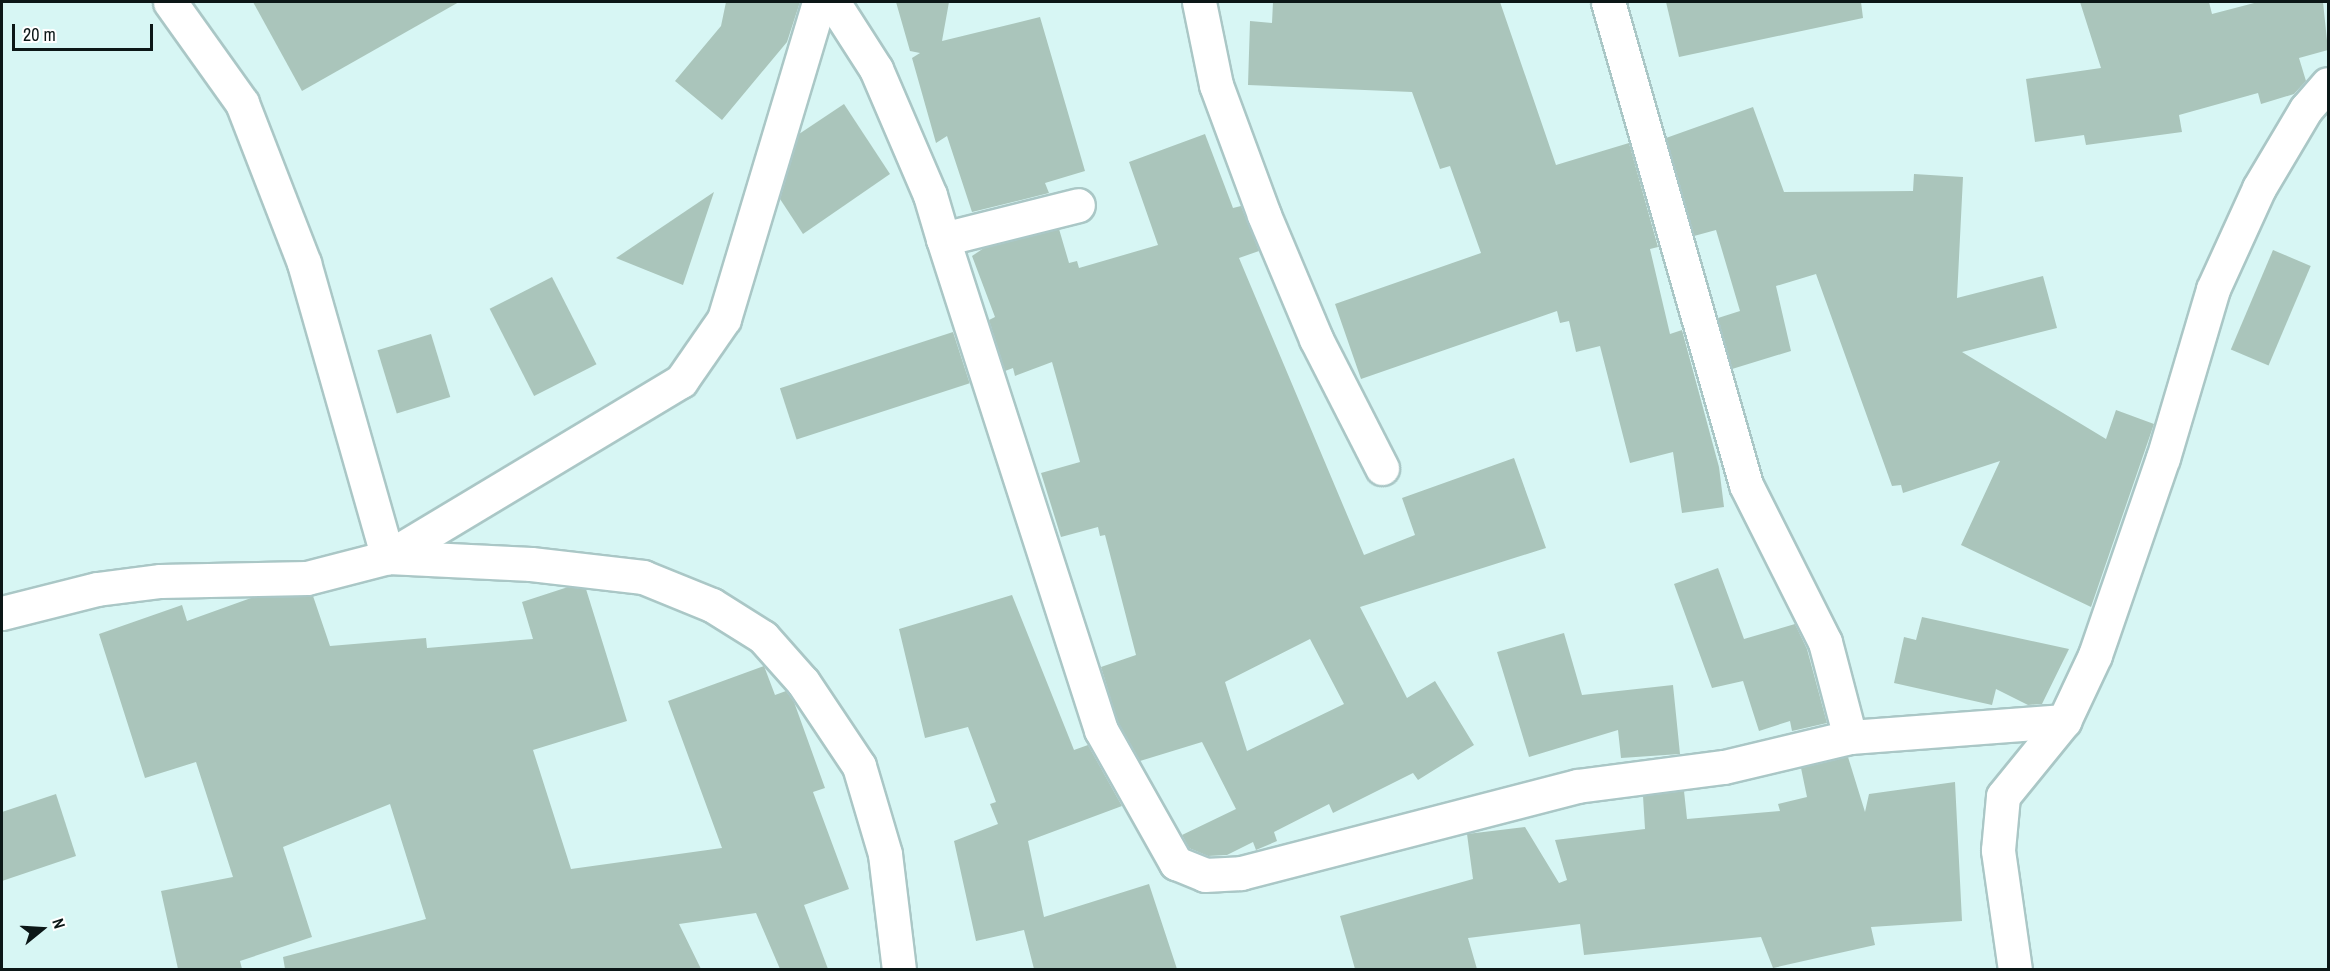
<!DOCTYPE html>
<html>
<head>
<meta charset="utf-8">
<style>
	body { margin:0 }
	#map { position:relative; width:2330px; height:971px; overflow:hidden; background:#d7f6f4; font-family:"Archivo Narrow",sans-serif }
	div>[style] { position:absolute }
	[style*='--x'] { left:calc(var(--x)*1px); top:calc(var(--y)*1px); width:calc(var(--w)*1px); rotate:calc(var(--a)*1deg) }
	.building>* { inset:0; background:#aac5bb; transform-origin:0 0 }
	.roads { filter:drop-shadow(2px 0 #aac7c6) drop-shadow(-2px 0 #aac7c6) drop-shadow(0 2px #aac7c6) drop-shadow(0 -2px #aac7c6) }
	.minor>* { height:33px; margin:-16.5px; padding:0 16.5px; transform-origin:16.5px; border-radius:16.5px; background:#fff }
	span { translate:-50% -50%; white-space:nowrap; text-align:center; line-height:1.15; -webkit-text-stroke:4.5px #fff; paint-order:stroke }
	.frame { position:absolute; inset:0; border:3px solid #0c1717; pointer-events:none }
	.north { position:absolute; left:12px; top:899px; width:60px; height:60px; -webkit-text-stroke:4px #fff; paint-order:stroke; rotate:72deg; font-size:16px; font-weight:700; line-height:24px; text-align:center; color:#0c1717 }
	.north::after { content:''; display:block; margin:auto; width:21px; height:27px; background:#0c1717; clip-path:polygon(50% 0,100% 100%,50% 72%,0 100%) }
	.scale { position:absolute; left:12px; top:24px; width:141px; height:27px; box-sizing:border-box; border:3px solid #0c1717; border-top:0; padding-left:8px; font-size:18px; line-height:21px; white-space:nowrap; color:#0c1717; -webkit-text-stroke:4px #fff; paint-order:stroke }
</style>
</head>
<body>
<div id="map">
	<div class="building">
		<i style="clip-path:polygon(253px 2px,459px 2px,302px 91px)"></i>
		<i style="clip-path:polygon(726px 2px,800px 2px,787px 42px,722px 120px,675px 81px,721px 26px)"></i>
		<i style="clip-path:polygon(896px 2px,949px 2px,942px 41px,1040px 17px,1085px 171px,1045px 183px,1049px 193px,972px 212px,947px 136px,936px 143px,912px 58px,920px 53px,910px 51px)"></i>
		<i style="clip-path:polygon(1273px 2px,1500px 2px,1556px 165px,1629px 143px,1658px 247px,1650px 249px,1670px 334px,1682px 330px,1719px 467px,1724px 507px,1682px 513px,1673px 452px,1630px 463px,1600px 346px,1576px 352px,1569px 321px,1560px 323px,1557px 311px,1361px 379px,1335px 304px,1481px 253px,1450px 166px,1440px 169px,1412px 92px,1248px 85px,1250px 21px,1272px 23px)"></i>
		<i style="clip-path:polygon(1666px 2px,1861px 2px,1863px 18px,1679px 57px)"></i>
		<i style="clip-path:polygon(2080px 2px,2209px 2px,2212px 14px,2258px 2px,2323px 2px,2328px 50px,2299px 58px,2306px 81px,2294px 94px,2261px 104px,2258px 93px,2179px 115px,2182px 132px,2086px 145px,2084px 135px,2035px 142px,2026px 79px,2101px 68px)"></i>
		<i style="clip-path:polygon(844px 104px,890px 174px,803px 234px,780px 199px,799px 134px)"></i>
		<i style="clip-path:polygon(1753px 107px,1784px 192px,1913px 191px,1914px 174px,1963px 177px,1957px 298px,2043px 276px,2057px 328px,1962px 352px,2106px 439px,2116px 410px,2154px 424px,2091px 607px,1961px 545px,2000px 461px,1903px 493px,1901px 485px,1892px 486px,1816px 274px,1776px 286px,1791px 351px,1732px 369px,1718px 318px,1740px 311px,1716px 230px,1694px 236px,1666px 138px)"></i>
		<i style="clip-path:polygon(evenodd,1205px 134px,1233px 208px,1241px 206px,1259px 251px,1239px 258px,1364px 555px,1415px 535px,1402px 498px,1514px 458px,1546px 548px,1360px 607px,1407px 698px,1435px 681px,1474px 745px,1418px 780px,1413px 773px,1333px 813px,1329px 804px,1274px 832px,1277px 841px,1256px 850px,1253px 842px,1227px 855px,1208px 856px,1189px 848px,1182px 835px,1236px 809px,1202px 742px,1140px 761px,1118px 723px,1101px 667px,1136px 655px,1105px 535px,1100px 536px,1098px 527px,1061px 537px,1041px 473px,1080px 462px,1052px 362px,1015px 376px,1013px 368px,1005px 371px,989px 320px,995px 317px,972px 256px,984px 248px,1059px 229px,1069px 263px,1077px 261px,1079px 268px,1158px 245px,1129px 162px,1205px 134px,1310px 639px,1344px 704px,1247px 751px,1225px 682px,1310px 639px)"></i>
		<i style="clip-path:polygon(714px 192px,683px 285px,616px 258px)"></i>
		<i style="left:2273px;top:250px;width:41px;height:108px;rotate:23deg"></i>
		<i style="left:552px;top:277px;width:98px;height:70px;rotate:63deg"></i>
		<i style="left:953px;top:332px;width:54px;height:182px;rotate:72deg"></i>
		<i style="left:431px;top:334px;width:66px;height:56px;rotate:73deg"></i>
		<i style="clip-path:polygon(1718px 568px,1744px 639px,1795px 624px,1807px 649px,1827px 723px,1792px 731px,1790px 721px,1759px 731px,1743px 681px,1712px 688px,1674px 584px)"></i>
		<i style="clip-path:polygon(568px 587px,586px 589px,627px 721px,533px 750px,571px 869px,722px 848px,668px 701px,764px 666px,775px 695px,786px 691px,794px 702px,825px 788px,813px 792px,849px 889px,804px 905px,828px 969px,780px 969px,756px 913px,679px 924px,701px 969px,285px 969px,283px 957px,426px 919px,390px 804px,283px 847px,312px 937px,240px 961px,242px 969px,178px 969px,161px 891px,233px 877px,196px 762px,145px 778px,99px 634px,182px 605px,187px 621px,251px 598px,313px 596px,330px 646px,426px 638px,427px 648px,533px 639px,522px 602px)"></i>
		<i style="clip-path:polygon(1012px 595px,1074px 750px,1088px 745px,1122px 806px,1028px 841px,1044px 917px,1149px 884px,1177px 969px,1034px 969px,1024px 930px,976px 941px,954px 841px,998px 824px,990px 804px,996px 802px,968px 727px,925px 738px,899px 629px)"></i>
		<i style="clip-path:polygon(1922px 617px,2069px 649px,2042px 704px,2028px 705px,1996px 689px,1992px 705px,1894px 683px,1904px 637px,1916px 640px)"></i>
		<i style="clip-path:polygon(1564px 633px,1582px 695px,1673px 685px,1680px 754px,1621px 758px,1618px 730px,1529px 757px,1497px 652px)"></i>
		<i style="clip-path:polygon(1848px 757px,1865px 812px,1869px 794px,1955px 782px,1962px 921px,1871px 927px,1875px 945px,1773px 968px,1761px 937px,1584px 955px,1580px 924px,1468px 938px,1477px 969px,1355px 969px,1340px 916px,1473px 879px,1467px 834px,1525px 827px,1559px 883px,1567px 880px,1555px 840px,1645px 829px,1643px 796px,1684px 791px,1687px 819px,1780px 811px,1778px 804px,1807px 797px,1801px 768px)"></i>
		<i style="clip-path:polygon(56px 794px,76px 856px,2px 881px,2px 812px)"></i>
	</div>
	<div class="roads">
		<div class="minor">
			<i style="--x:170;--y:2;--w:124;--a:54.5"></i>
			<i style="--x:242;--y:103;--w:172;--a:68.8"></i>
			<i style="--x:304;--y:263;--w:306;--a:74.1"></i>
			<i style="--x:388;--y:557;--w:143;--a:2.8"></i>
			<i style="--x:531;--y:564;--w:113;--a:6.6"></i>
			<i style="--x:643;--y:577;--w:74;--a:22.1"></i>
			<i style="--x:712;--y:605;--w:60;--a:32.1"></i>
			<i style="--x:763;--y:637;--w:60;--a:48.4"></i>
			<i style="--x:803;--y:682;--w:101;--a:56.3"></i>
			<i style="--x:859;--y:766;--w:92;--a:73.5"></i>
			<i style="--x:885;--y:854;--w:117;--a:83.1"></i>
			<i style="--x:833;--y:2;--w:80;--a:57.3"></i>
			<i style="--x:876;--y:69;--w:137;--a:66.8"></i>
			<i style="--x:930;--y:195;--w:46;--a:73.5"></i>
			<i style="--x:943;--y:239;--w:139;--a:-14.1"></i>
			<i style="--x:1199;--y:2;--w:85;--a:78.4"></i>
			<i style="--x:1216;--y:85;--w:139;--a:69.7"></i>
			<i style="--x:1264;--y:215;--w:134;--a:67.2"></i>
			<i style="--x:1316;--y:339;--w:145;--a:62.9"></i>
			<i style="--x:1608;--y:2;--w:502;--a:74.05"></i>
			<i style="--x:1746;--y:485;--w:176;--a:63.3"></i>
			<i style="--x:1825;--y:642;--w:98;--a:75.3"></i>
			<i style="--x:943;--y:239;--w:516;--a:72.16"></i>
			<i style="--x:1101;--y:730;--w:153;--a:60.6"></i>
			<i style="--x:1176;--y:863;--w:31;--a:22"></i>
			<i style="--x:1205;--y:875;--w:36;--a:-3"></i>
			<i style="--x:1241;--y:873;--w:347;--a:-14.5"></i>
			<i style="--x:1577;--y:786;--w:148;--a:-7.4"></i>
			<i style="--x:1724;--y:767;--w:130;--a:-13.4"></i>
			<i style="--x:1850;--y:737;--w:215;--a:-4.3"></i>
			<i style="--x:2;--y:613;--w:98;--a:-14.2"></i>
			<i style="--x:97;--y:589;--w:64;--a:-7.2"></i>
			<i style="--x:160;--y:581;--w:147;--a:-1.2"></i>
			<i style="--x:307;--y:578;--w:84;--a:-14.5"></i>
			<i style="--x:388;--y:557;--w:342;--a:-31"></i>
			<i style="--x:681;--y:381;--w:75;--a:-55.3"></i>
			<i style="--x:724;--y:319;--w:331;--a:-73.3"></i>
			<i style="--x:2015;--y:970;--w:121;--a:-98.1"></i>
			<i style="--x:1998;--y:850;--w:54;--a:-84.7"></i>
			<i style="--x:2003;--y:796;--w:97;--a:-50.9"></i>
			<i style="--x:2064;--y:721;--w:73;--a:-64.8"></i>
			<i style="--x:2095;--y:655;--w:208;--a:-71"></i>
			<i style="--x:2163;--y:458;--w:176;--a:-73.5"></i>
			<i style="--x:2213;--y:289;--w:111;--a:-65.5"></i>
			<i style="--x:2259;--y:188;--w:92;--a:-59.3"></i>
			<i style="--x:2306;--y:109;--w:33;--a:-49"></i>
		</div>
	</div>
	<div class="frame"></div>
	<div class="north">N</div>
	<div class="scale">20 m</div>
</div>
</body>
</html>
